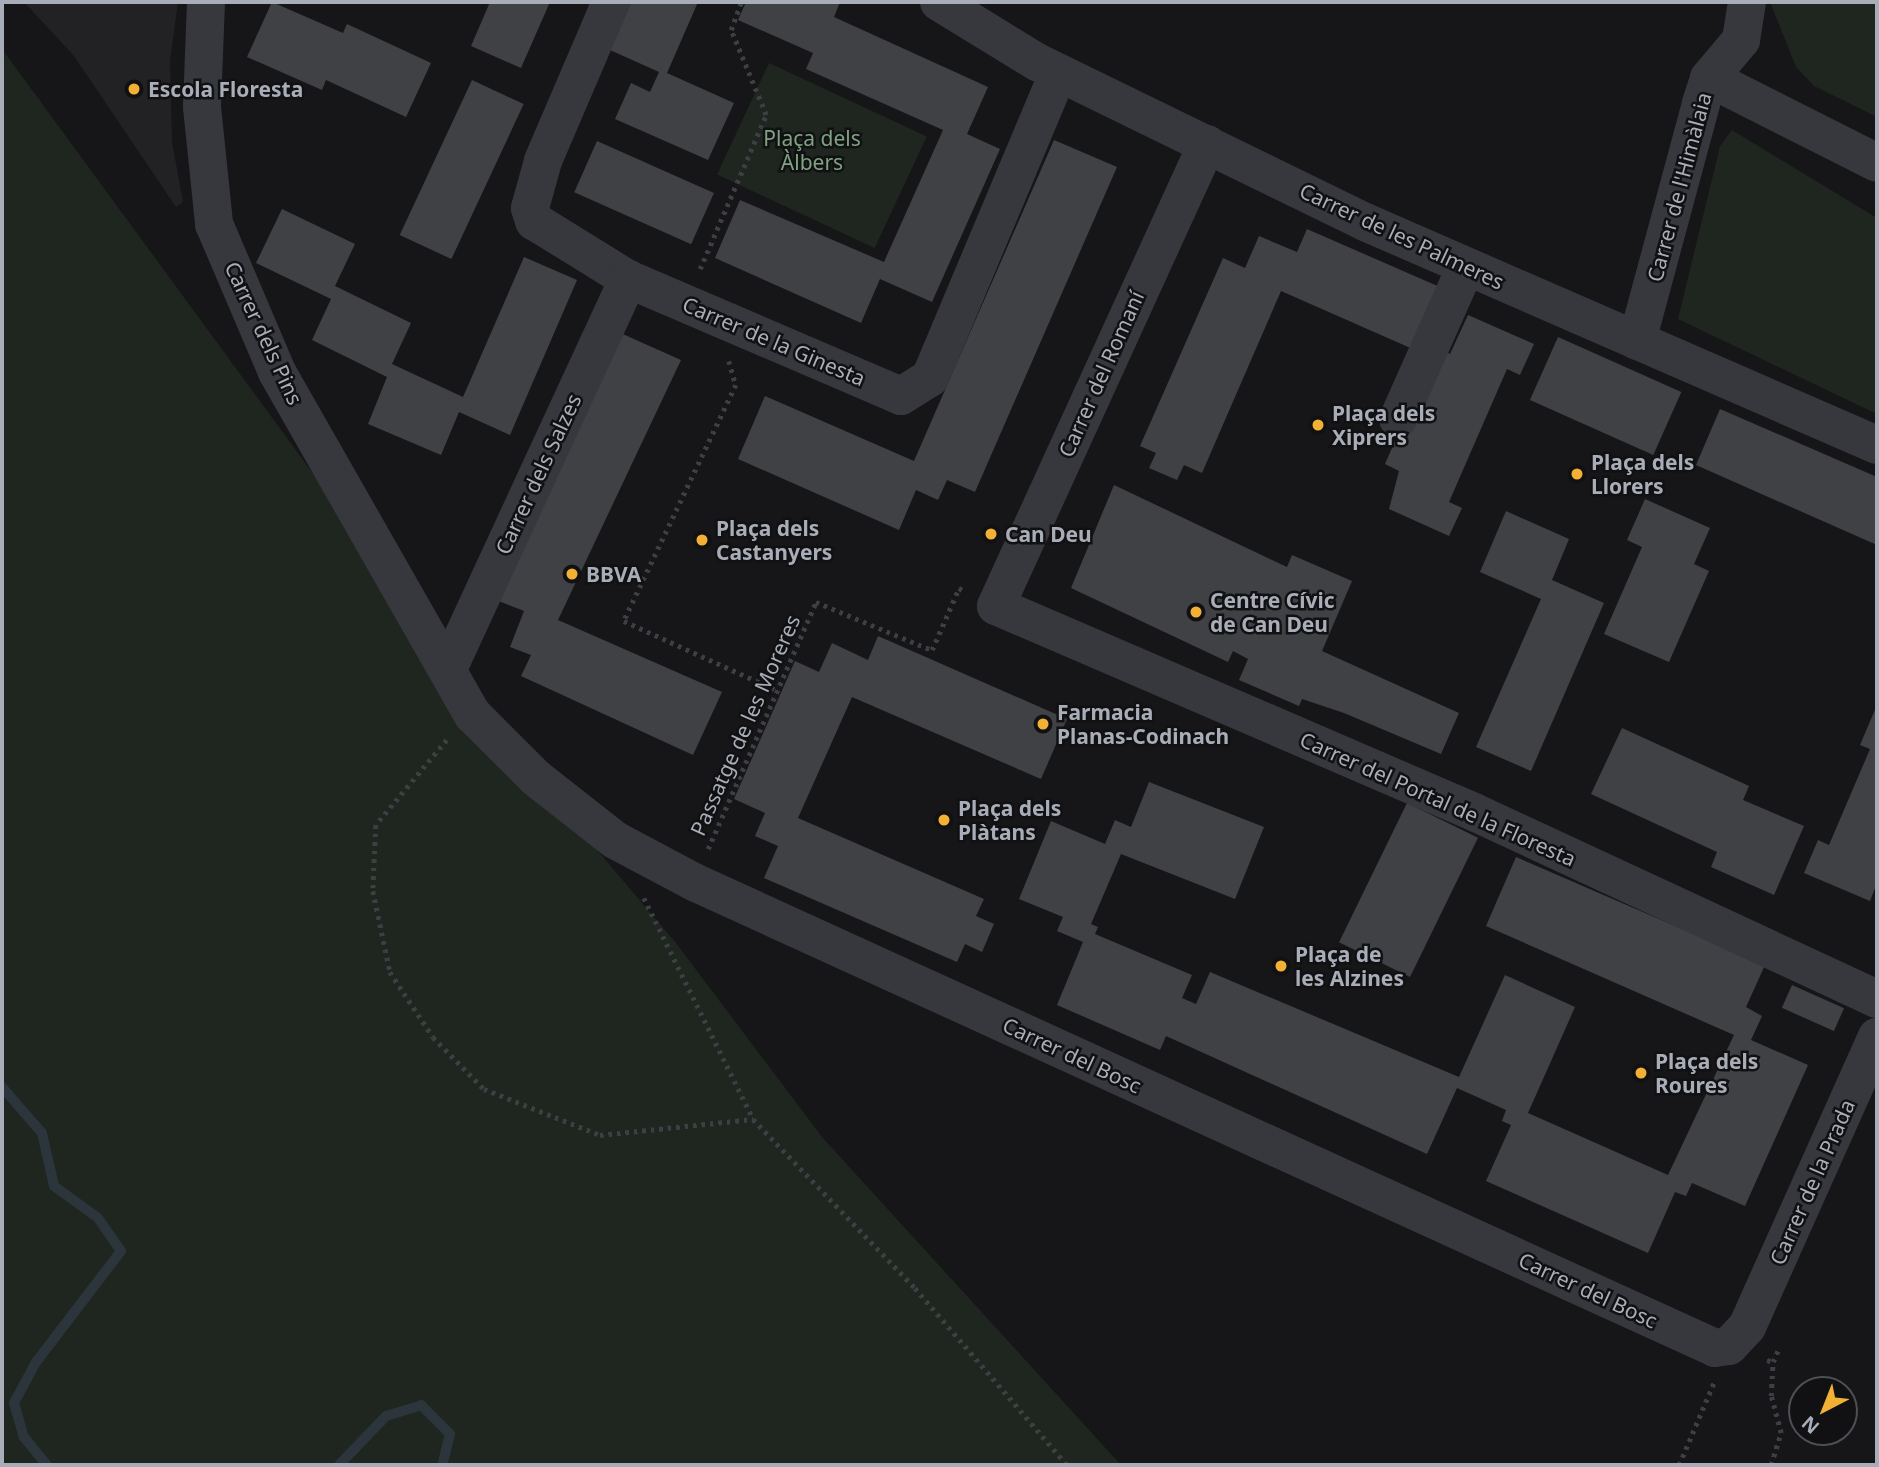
<!DOCTYPE html>
<html>
<head>
<meta charset="utf-8">
<style>
	body { margin:0 }
	#map { position:relative; width:1879px; height:1467px; overflow:hidden; background:#161618; font-family:"Noto Sans",sans-serif }
	div>[style] { position:absolute }
	[style*='--x'] { left:calc(var(--x)*1px); top:calc(var(--y)*1px); width:calc(var(--w)*1px); rotate:calc(var(--a)*1deg) }
	.built>* { inset:0; background:#222225 }
	.green>* { inset:0; background:#1e261f; transform-origin:0 0 }
	.stream>* { height:10px; margin:-5px; padding:0 5px; transform-origin:5px; border-radius:5px; background:#2c353c }
	.building>* { inset:0; background:#404145; transform-origin:0 0 }
	.path>* { height:4.5px; margin-top:-2.25px; transform-origin:0; background:repeating-linear-gradient(90deg,#3d3f44 0 3.5px,transparent 0 8.5px) }
	.minor>* { height:38px; margin:-19px; padding:0 19px; transform-origin:19px; border-radius:19px; background:#37383d }
	.dots>* { width:19px; height:19px; translate:-50% -50%; box-sizing:border-box; border:4px solid #111113; border-radius:50% }
	span { translate:-50% -50%; white-space:nowrap; text-align:center; line-height:1.15; -webkit-text-stroke:5px #111113; paint-order:stroke }
	.poi-label { font-size:21px; color:#a8adb8; font-weight:700 }
	.left { translate:0 -50%; text-align:left }
	.park-label { font-size:21px; color:#7fa381 }
	.street-label { font-size:21px; color:#a8adb8 }
	.frame { position:absolute; inset:0; border:4px solid #a8adb8; pointer-events:none }
	.north { position:absolute; left:1788px; top:1376px; width:70px; height:70px; box-sizing:border-box; background:#111113; border:2px solid #4d4f55; border-radius:50%; rotate:222deg; font-size:19px; font-weight:700; line-height:28px; text-align:center; color:#a8adb8 }
	.north::after { content:''; display:block; margin:auto; width:24px; height:32px; background:#f2b134; clip-path:polygon(50% 0,100% 100%,50% 72%,0 100%) }
</style>
</head>
<body>
<div id="map">
	<div class="built">
		<i style="clip-path:polygon(24px 2px,178px 2px,170px 61px,172px 142px,183px 202px,176px 207px,74px 56px)"></i>
	</div>
	<div class="green">
		<i style="clip-path:polygon(1770px 2px,1877px 2px,1877px 117px,1814px 86px,1796px 67px)"></i>
		<i style="clip-path:polygon(2px 49px,536px 778px,676px 943px,822px 1137px,1121px 1465px,2px 1465px)"></i>
		<i style="left:769px;top:63px;width:174px;height:123px;rotate:25deg"></i>
		<i style="clip-path:polygon(1732px 130px,1877px 218px,1877px 414px,1678px 319px,1720px 146px)"></i>
	</div>
	<div class="stream">
		<i style="--x:2;--y:1087;--w:61;--a:49"></i>
		<i style="--x:42;--y:1133;--w:54;--a:77.2"></i>
		<i style="--x:54;--y:1186;--w:54;--a:36"></i>
		<i style="--x:98;--y:1218;--w:40;--a:55.1"></i>
		<i style="--x:121;--y:1251;--w:140;--a:127.4"></i>
		<i style="--x:36;--y:1362;--w:47;--a:118.2"></i>
		<i style="--x:14;--y:1403;--w:35;--a:74"></i>
		<i style="--x:24;--y:1437;--w:36;--a:51"></i>
		<i style="--x:339;--y:1465;--w:68;--a:-46.2"></i>
		<i style="--x:386;--y:1416;--w:37;--a:-17"></i>
		<i style="--x:421;--y:1405;--w:41;--a:45"></i>
		<i style="--x:450;--y:1434;--w:32;--a:104"></i>
	</div>
	<div class="building">
		<i style="clip-path:polygon(272px 2px,343px 33px,347px 24px,431px 63px,406px 117px,326px 80px,322px 90px,247px 57px)"></i>
		<i style="clip-path:polygon(490px 2px,550px 2px,521px 68px,471px 46px)"></i>
		<i style="clip-path:polygon(631px 2px,698px 2px,667px 73px,734px 103px,708px 160px,615px 119px,631px 83px,650px 92px,659px 72px,610px 50px)"></i>
		<i style="clip-path:polygon(746px 2px,840px 2px,834px 17px,988px 87px,967px 134px,1000px 149px,932px 302px,880px 279px,861px 323px,715px 258px,740px 200px,884px 262px,943px 130px,806px 69px,813px 53px,738px 20px)"></i>
		<i style="left:472px;top:80px;width:57px;height:171px;rotate:25deg"></i>
		<i style="clip-path:polygon(1054px 140px,1117px 167px,975px 492px,947px 480px,938px 500px,916px 490px,899px 530px,738px 459px,765px 396px,914px 461px)"></i>
		<i style="left:597px;top:141px;width:128px;height:56px;rotate:24deg"></i>
		<i style="clip-path:polygon(282px 209px,355px 244px,335px 286px,411px 323px,392px 364px,463px 397px,524px 257px,577px 280px,510px 435px,459px 412px,441px 455px,368px 424px,387px 377px,312px 340px,331px 299px,256px 263px)"></i>
		<i style="clip-path:polygon(1307px 229px,1442px 288px,1415px 350px,1281px 291px,1202px 473px,1184px 465px,1177px 480px,1149px 468px,1156px 453px,1140px 446px,1223px 258px,1245px 268px,1259px 236px,1297px 252px)"></i>
		<i style="clip-path:polygon(1468px 315px,1534px 344px,1520px 375px,1507px 369px,1449px 502px,1462px 508px,1449px 536px,1389px 509px,1399px 471px,1385px 464px,1436px 347px,1450px 354px)"></i>
		<i style="clip-path:polygon(616px 331px,681px 360px,558px 620px,722px 692px,693px 755px,521px 676px,531px 655px,510px 647px,524px 611px,496px 600px)"></i>
		<i style="left:1558px;top:337px;width:135px;height:69px;rotate:24deg"></i>
		<i style="clip-path:polygon(1720px 409px,1877px 477px,1877px 545px,1696px 465px)"></i>
		<i style="clip-path:polygon(1114px 485px,1287px 567px,1292px 555px,1352px 581px,1322px 651px,1459px 713px,1441px 754px,1344px 713px,1302px 699px,1299px 706px,1239px 680px,1248px 659px,1233px 651px,1228px 662px,1071px 588px)"></i>
		<i style="clip-path:polygon(1645px 499px,1710px 528px,1694px 564px,1709px 571px,1669px 662px,1604px 634px,1642px 547px,1627px 540px)"></i>
		<i style="clip-path:polygon(1506px 511px,1569px 539px,1552px 580px,1604px 603px,1531px 771px,1476px 747px,1541px 599px,1480px 572px)"></i>
		<i style="clip-path:polygon(878px 636px,1067px 719px,1041px 779px,852px 697px,798px 818px,984px 899px,976px 916px,994px 924px,982px 952px,965px 944px,957px 962px,764px 878px,778px 846px,755px 836px,765px 813px,734px 799px,795px 661px,819px 672px,832px 643px,868px 660px)"></i>
		<i style="clip-path:polygon(1877px 705px,1877px 883px,1870px 901px,1804px 873px,1818px 840px,1829px 845px,1870px 749px,1860px 745px)"></i>
		<i style="clip-path:polygon(1622px 728px,1749px 786px,1743px 800px,1804px 826px,1774px 895px,1711px 867px,1717px 852px,1591px 794px)"></i>
		<i style="clip-path:polygon(1149px 782px,1264px 827px,1235px 899px,1121px 854px,1091px 924px,1098px 927px,1095px 934px,1192px 975px,1182px 998px,1196px 1004px,1210px 972px,1459px 1077px,1505px 975px,1575px 1007px,1528px 1113px,1668px 1175px,1734px 1035px,1486px 926px,1516px 857px,1765px 965px,1746px 1007px,1762px 1016px,1751px 1040px,1808px 1065px,1745px 1206px,1692px 1183px,1686px 1196px,1675px 1192px,1648px 1253px,1486px 1181px,1511px 1125px,1502px 1121px,1506px 1110px,1457px 1088px,1427px 1154px,1166px 1036px,1160px 1050px,1057px 1005px,1083px 942px,1057px 931px,1063px 917px,1019px 899px,1051px 821px,1105px 844px,1115px 820px,1131px 827px)"></i>
		<i style="left:1407px;top:803px;width:79px;height:155px;rotate:26deg"></i>
		<i style="left:1792px;top:985px;width:57px;height:25px;rotate:24deg"></i>
	</div>
	<div class="path">
		<i style="--x:700;--y:269;--w:168;--a:-66.8"></i>
		<i style="--x:766;--y:115;--w:92;--a:-112.4"></i>
		<i style="--x:731;--y:30;--w:30;--a:-70"></i>
		<i style="--x:729;--y:361;--w:25;--a:74"></i>
		<i style="--x:736;--y:385;--w:261;--a:115.4"></i>
		<i style="--x:624;--y:621;--w:167;--a:24.4"></i>
		<i style="--x:447;--y:740;--w:111;--a:129.9"></i>
		<i style="--x:376;--y:825;--w:66;--a:92.6"></i>
		<i style="--x:373;--y:891;--w:83;--a:78.1"></i>
		<i style="--x:390;--y:972;--w:78;--a:56.5"></i>
		<i style="--x:433;--y:1037;--w:73;--a:45.6"></i>
		<i style="--x:484;--y:1089;--w:125;--a:21.6"></i>
		<i style="--x:600;--y:1135;--w:154;--a:-6"></i>
		<i style="--x:708;--y:849;--w:270;--a:-66.4"></i>
		<i style="--x:816;--y:602;--w:126;--a:22.5"></i>
		<i style="--x:932;--y:650;--w:68;--a:-66.5"></i>
		<i style="--x:959;--y:588;--w:6;--a:31"></i>
		<i style="--x:644;--y:898;--w:246;--a:63.7"></i>
		<i style="--x:753;--y:1119;--w:234;--a:46.2"></i>
		<i style="--x:915;--y:1288;--w:233;--a:49.3"></i>
		<i style="--x:1767;--y:1360;--w:6;--a:18"></i>
		<i style="--x:1773;--y:1362;--w:13;--a:-67"></i>
		<i style="--x:1679;--y:1465;--w:90;--a:-67.1"></i>
		<i style="--x:1771;--y:1465;--w:34;--a:-73"></i>
		<i style="--x:1781;--y:1433;--w:38;--a:-105"></i>
		<i style="--x:1771;--y:1396;--w:34;--a:-87"></i>
	</div>
	<div class="minor">
		<i style="--x:206;--y:2;--w:105;--a:92.2"></i>
		<i style="--x:202;--y:107;--w:118;--a:84.1"></i>
		<i style="--x:214;--y:224;--w:161;--a:66.9"></i>
		<i style="--x:277;--y:372;--w:395;--a:60.3"></i>
		<i style="--x:473;--y:715;--w:89;--a:45"></i>
		<i style="--x:536;--y:778;--w:100;--a:38.1"></i>
		<i style="--x:615;--y:840;--w:89;--a:28"></i>
		<i style="--x:694;--y:882;--w:1122;--a:24.53"></i>
		<i style="--x:1715;--y:1348;--w:14;--a:-8"></i>
		<i style="--x:1729;--y:1346;--w:26;--a:-47"></i>
		<i style="--x:1747;--y:1327;--w:318;--a:-65.9"></i>
		<i style="--x:611;--y:2;--w:173;--a:113.2"></i>
		<i style="--x:543;--y:161;--w:49;--a:105.5"></i>
		<i style="--x:530;--y:208;--w:14;--a:73"></i>
		<i style="--x:534;--y:221;--w:110;--a:31.7"></i>
		<i style="--x:628;--y:279;--w:297;--a:23.2"></i>
		<i style="--x:901;--y:396;--w:34;--a:-32"></i>
		<i style="--x:930;--y:378;--w:331;--a:-67.2"></i>
		<i style="--x:939;--y:2;--w:115;--a:31.5"></i>
		<i style="--x:1037;--y:62;--w:365;--a:26"></i>
		<i style="--x:1365;--y:222;--w:558;--a:23.54"></i>
		<i style="--x:1709;--y:78;--w:188;--a:26.8"></i>
		<i style="--x:1207;--y:144;--w:508;--a:114.55"></i>
		<i style="--x:996;--y:606;--w:520;--a:23.31"></i>
		<i style="--x:1474;--y:812;--w:444;--a:24.9"></i>
		<i style="--x:1637;--y:341;--w:246;--a:-74.9"></i>
		<i style="--x:1701;--y:103;--w:26;--a:-72"></i>
		<i style="--x:1709;--y:78;--w:50;--a:-49.9"></i>
		<i style="--x:1741;--y:40;--w:38;--a:-81"></i>
		<i style="--x:1398;--y:419;--w:167;--a:-66"></i>
		<i style="--x:448;--y:669;--w:430;--a:-65.2"></i>
	</div>
	<div class="dots">
		<i style="left:134px;top:89px;background:#f2b134"></i>
		<i style="left:1318px;top:425px;background:#f2b134"></i>
		<i style="left:1577px;top:474px;background:#f2b134"></i>
		<i style="left:991px;top:534px;background:#f2b134"></i>
		<i style="left:702px;top:540px;background:#f2b134"></i>
		<i style="left:572px;top:574px;background:#f2b134"></i>
		<i style="left:1196px;top:612px;background:#f2b134"></i>
		<i style="left:1043px;top:724px;background:#f2b134"></i>
		<i style="left:944px;top:820px;background:#f2b134"></i>
		<i style="left:1281px;top:966px;background:#f2b134"></i>
		<i style="left:1641px;top:1073px;background:#f2b134"></i>
	</div>
	<div class="poi-label">
		<span class="left" style="left:148px;top:89px">Escola Floresta</span>
		<span class="left" style="left:1332px;top:425px">Plaça dels<br>Xiprers</span>
		<span class="left" style="left:1591px;top:474px">Plaça dels<br>Llorers</span>
		<span class="left" style="left:716px;top:540px">Plaça dels<br>Castanyers</span>
		<span class="left" style="left:1005px;top:534px">Can Deu</span>
		<span class="left" style="left:586px;top:574px">BBVA</span>
		<span class="left" style="left:1210px;top:612px">Centre Cívic<br>de Can Deu</span>
		<span class="left" style="left:1057px;top:724px">Farmacia<br>Planas-Codinach</span>
		<span class="left" style="left:958px;top:820px">Plaça dels<br>Plàtans</span>
		<span class="left" style="left:1295px;top:966px">Plaça de<br>les Alzines</span>
		<span class="left" style="left:1655px;top:1073px">Plaça dels<br>Roures</span>
	</div>
	<div class="park-label">
		<span style="left:812px;top:150px">Plaça dels<br>Àlbers</span>
	</div>
	<div class="street-label">
		<span style="left:1679px;top:187px;rotate:-75deg">Carrer de l'Himàlaia</span>
		<span style="left:1402px;top:236px;rotate:25deg">Carrer de les Palmeres</span>
		<span style="left:264px;top:333px;rotate:65deg">Carrer dels Pins</span>
		<span style="left:774px;top:341px;rotate:23deg">Carrer de la Ginesta</span>
		<span style="left:1101px;top:374px;rotate:-66deg">Carrer del Romaní</span>
		<span style="left:538px;top:474px;rotate:-65deg">Carrer dels Salzes</span>
		<span style="left:745px;top:725px;rotate:-66deg">Passatge de les Moreres</span>
		<span style="left:1438px;top:799px;rotate:24deg">Carrer del Portal de la Floresta</span>
		<span style="left:1072px;top:1055px;rotate:25deg">Carrer del Bosc</span>
		<span style="left:1812px;top:1182px;rotate:-66deg">Carrer de la Prada</span>
		<span style="left:1588px;top:1290px;rotate:25deg">Carrer del Bosc</span>
	</div>
	<div class="frame"></div>
	<div class="north">N</div>
</div>
</body>
</html>
